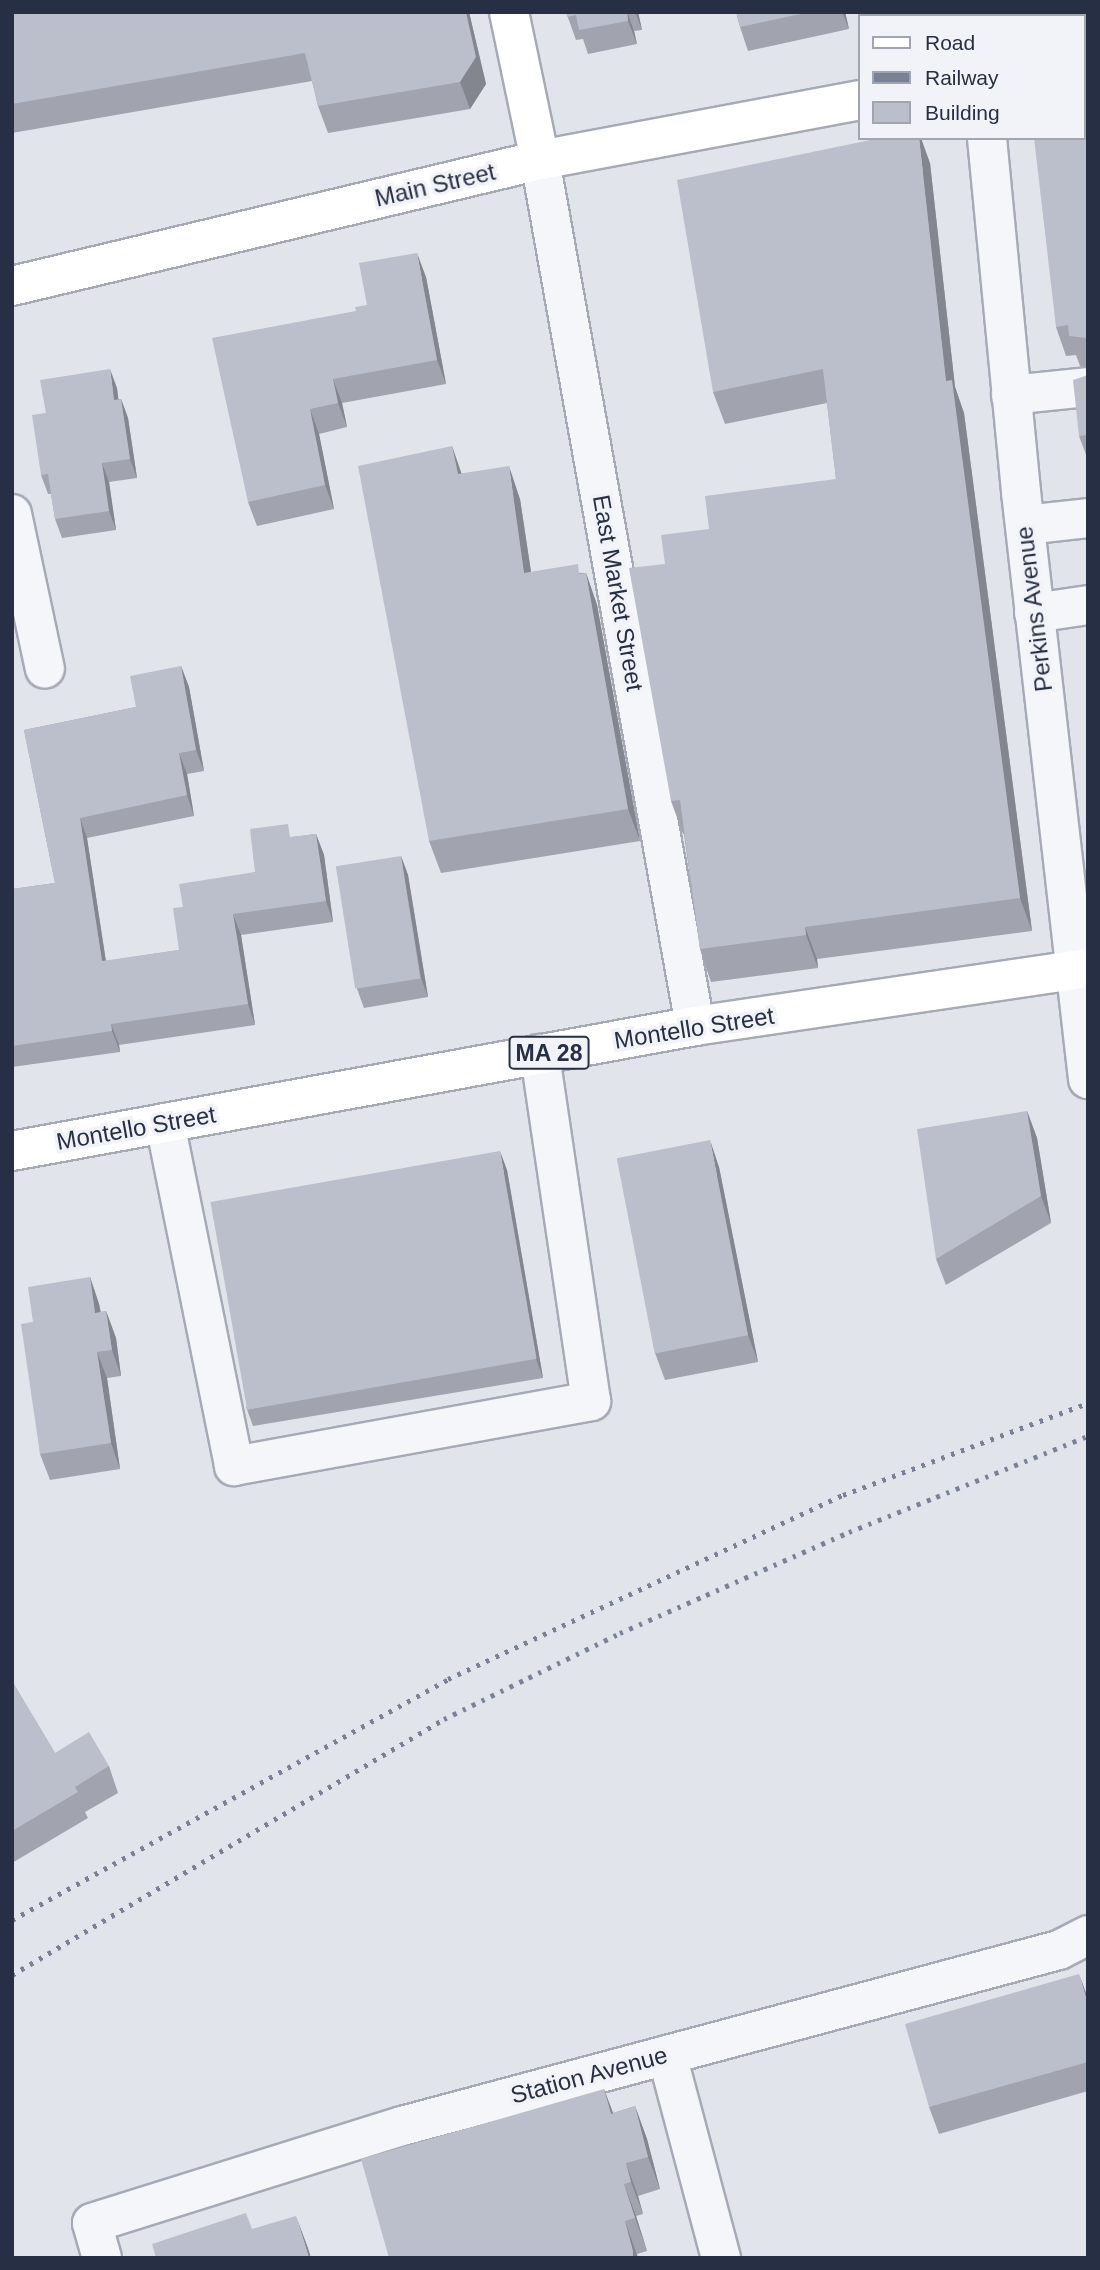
<!DOCTYPE html>
<html>
<head>
<meta charset="utf-8">
<style>
	body { margin:0 }
	#map { position:relative; width:1100px; height:2270px; overflow:hidden; background:#e1e4eb; font-family:Arial,sans-serif }
	div>[style] { position:absolute }
	[style*='--x'] { left:calc(var(--x)*1px); top:calc(var(--y)*1px); width:calc(var(--w)*1px); rotate:calc(var(--a)*1deg) }
	.roads { filter:drop-shadow(2px 0 #a5aab6) drop-shadow(-2px 0 #a5aab6) drop-shadow(0 2px #a5aab6) drop-shadow(0 -2px #a5aab6) }
	.minor>* { height:38px; margin:-19px; padding:0 19px; transform-origin:19px; border-radius:19px; background:#f4f6f9 }
	.major>* { height:38px; margin:-19px; padding:0 19px; transform-origin:19px; border-radius:19px; background:#fff }
	.rail>* { height:5px; margin-top:-2.5px; transform-origin:0; background:repeating-linear-gradient(90deg,#798197 0 3.5px,transparent 0 10.5px) }
	.wall>* { inset:0; background:#a1a4af }
	.shaded-wall>* { inset:0; background:#83868f }
	.building>* { inset:0; background:#bbbfcc; transform-origin:0 0 }
	span { translate:-50% -50%; white-space:nowrap; text-align:center; line-height:1.15; -webkit-text-stroke:7px #f1f3f8; paint-order:stroke }
	.shield-label span { padding:2px 5px; background:#f1f3f8; border:2px solid; border-radius:5px; -webkit-text-stroke-width:0 }
	.shield-label { font-size:23px; color:#272f45; font-weight:700 }
	.street-label { font-size:24px; color:#272f45 }
	.frame { position:absolute; inset:0; border:14px solid #272f45; pointer-events:none }
	.legend { position:absolute; left:858px; top:14px; width:228px; height:126px; box-sizing:border-box; background:#f1f3f8; border:2px solid #a0a5b0; margin:0; padding:9px 12px; list-style:none; font-size:21px; color:#272f45 }
	.legend li { display:flex; align-items:center; gap:14px; height:35px }
	.legend b { width:35px; border:2px solid #a0a5b0 }
</style>
</head>
<body>
<div id="map">
	<div class="roads">
		<div class="minor">
			<i style="--x:971;--y:12;--w:4;--a:76"></i>
			<i style="--x:987;--y:138;--w:356;--a:84.5"></i>
			<i style="--x:1021;--y:492;--w:591;--a:83.49"></i>
			<i style="--x:540;--y:160;--w:880;--a:79.85"></i>
			<i style="--x:1011;--y:395;--w:77;--a:-5.9"></i>
			<i style="--x:12;--y:514;--w:158;--a:78"></i>
			<i style="--x:1025;--y:525;--w:63;--a:-6.3"></i>
			<i style="--x:1034;--y:613;--w:55;--a:-8.4"></i>
			<i style="--x:165;--y:1123;--w:350;--a:78.6"></i>
			<i style="--x:234;--y:1466;--w:363;--a:-10.3"></i>
			<i style="--x:591;--y:1401;--w:351;--a:-98.4"></i>
			<i style="--x:667;--y:2055;--w:210;--a:75.1"></i>
			<i style="--x:102;--y:2258;--w:36;--a:-106"></i>
			<i style="--x:92;--y:2223;--w:325;--a:-17.4"></i>
			<i style="--x:402;--y:2126;--w:680;--a:-15"></i>
			<i style="--x:1059;--y:1950;--w:33;--a:-27"></i>
		</div>
		<div class="major">
			<i style="--x:509;--y:12;--w:151;--a:78.2"></i>
			<i style="--x:1084;--y:54;--w:4;--a:-14"></i>
			<i style="--x:12;--y:286;--w:543;--a:-13.42"></i>
			<i style="--x:540;--y:160;--w:326;--a:-10.6"></i>
			<i style="--x:12;--y:1151;--w:694;--a:-10.37"></i>
			<i style="--x:695;--y:1026;--w:397;--a:-8.4"></i>
		</div>
	</div>
	<div class="rail">
		<i style="--x:12;--y:1920;--w:498;--a:-28.9"></i>
		<i style="--x:448;--y:1679;--w:436;--a:-25"></i>
		<i style="--x:843;--y:1495;--w:262;--a:-20.6"></i>
		<i style="--x:12;--y:1975;--w:502;--a:-30.65"></i>
		<i style="--x:444;--y:1719;--w:196;--a:-26"></i>
		<i style="--x:620;--y:1633;--w:250;--a:-23.8"></i>
		<i style="--x:849;--y:1532;--w:258;--a:-21.9"></i>
	</div>
	<div class="wall">
		<i style="clip-path:polygon(12px 12px,469px 12px,486px 84px,470px 109px,328px 133px,318px 106px,312px 81px,12px 133px)"></i>
		<i style="clip-path:polygon(566px 12px,638px 12px,642px 30px,634px 31px,637px 44px,588px 54px,583px 39px,576px 40px)"></i>
		<i style="clip-path:polygon(736px 12px,845px 12px,849px 29px,748px 51px,740px 27px)"></i>
		<i style="clip-path:polygon(1088px 93px,1088px 367px,1080px 366px,1076px 355px,1066px 356px,1056px 327px)"></i>
		<i style="clip-path:polygon(930px 163px,955px 387px,964px 413px,1032px 931px,817px 959px,818px 968px,711px 982px,700px 949px,684px 834px,683px 834px,671px 801px,665px 564px,709px 529px,836px 479px,827px 403px,725px 424px,713px 392px)"></i>
		<i style="clip-path:polygon(426px 277px,446px 384px,342px 403px,347px 427px,319px 434px,334px 509px,257px 526px,248px 502px,356px 311px,367px 305px)"></i>
		<i style="clip-path:polygon(1088px 375px,1088px 460px,1079px 436px)"></i>
		<i style="clip-path:polygon(117px 388px,118px 399px,121px 399px,128px 418px,137px 478px,109px 482px,116px 530px,62px 538px,55px 519px,51px 494px,48px 494px,41px 475px,46px 413px)"></i>
		<i style="clip-path:polygon(452px 446px,461px 473px,520px 499px,531px 572px,586px 573px,597px 605px,640px 841px,441px 873px,429px 841px)"></i>
		<i style="clip-path:polygon(181px 666px,189px 687px,204px 771px,187px 774px,194px 816px,87px 838px,106px 961px,179px 950px,183px 907px,255px 872px,293px 837px,316px 834px,324px 855px,333px 922px,241px 935px,255px 1025px,119px 1045px,120px 1052px,12px 1067px,12px 889px,55px 883px,24px 730px,136px 707px)"></i>
		<i style="clip-path:polygon(401px 856px,408px 875px,428px 997px,364px 1008px,357px 989px)"></i>
		<i style="clip-path:polygon(1027px 1111px,1037px 1138px,1051px 1223px,946px 1285px,936px 1259px)"></i>
		<i style="clip-path:polygon(719px 1167px,758px 1362px,665px 1380px,655px 1353px)"></i>
		<i style="clip-path:polygon(507px 1170px,543px 1378px,253px 1426px,246px 1407px)"></i>
		<i style="clip-path:polygon(90px 1277px,99px 1304px,101px 1312px,106px 1311px,116px 1338px,121px 1376px,107px 1378px,120px 1469px,50px 1480px,40px 1454px,33px 1322px)"></i>
		<i style="clip-path:polygon(12px 1681px,55px 1753px,109px 1766px,118px 1793px,85px 1812px,88px 1818px,12px 1863px)"></i>
		<i style="clip-path:polygon(1088px 1998px,1088px 2091px,939px 2134px,929px 2107px)"></i>
		<i style="clip-path:polygon(604px 2089px,613px 2113px,635px 2106px,647px 2139px,660px 2189px,638px 2196px,643px 2214px,636px 2216px,647px 2251px,637px 2254px,638px 2258px,389px 2258px)"></i>
	</div>
	<div class="shaded-wall">
		<i style="clip-path:polygon(466px 12px,469px 12px,486px 84px,470px 109px,460px 82px)"></i>
		<i style="clip-path:polygon(627px 12px,634px 31px,637px 44px,628px 21px)"></i>
		<i style="clip-path:polygon(635px 12px,638px 12px,642px 30px)"></i>
		<i style="clip-path:polygon(842px 12px,845px 12px,849px 29px)"></i>
		<i style="clip-path:polygon(919px 138px,921px 138px,930px 163px,955px 387px,964px 413px,1032px 931px,1020px 898px,946px 381px)"></i>
		<i style="clip-path:polygon(417px 253px,426px 277px,446px 384px,437px 360px)"></i>
		<i style="clip-path:polygon(110px 369px,117px 388px,121px 419px,114px 400px)"></i>
		<i style="clip-path:polygon(333px 379px,342px 403px,347px 427px,338px 403px)"></i>
		<i style="clip-path:polygon(121px 399px,128px 418px,137px 478px,130px 459px)"></i>
		<i style="clip-path:polygon(310px 409px,319px 434px,334px 509px,325px 485px)"></i>
		<i style="clip-path:polygon(452px 446px,463px 478px,458px 474px)"></i>
		<i style="clip-path:polygon(102px 463px,109px 482px,116px 530px,109px 511px)"></i>
		<i style="clip-path:polygon(509px 466px,520px 499px,536px 605px,524px 573px)"></i>
		<i style="clip-path:polygon(586px 573px,597px 605px,640px 841px,628px 809px)"></i>
		<i style="clip-path:polygon(181px 666px,189px 687px,204px 771px,196px 750px)"></i>
		<i style="clip-path:polygon(179px 753px,187px 774px,194px 816px,187px 795px)"></i>
		<i style="clip-path:polygon(80px 818px,87px 838px,109px 982px,102px 961px)"></i>
		<i style="clip-path:polygon(316px 834px,324px 855px,333px 922px,326px 901px)"></i>
		<i style="clip-path:polygon(401px 856px,408px 875px,428px 997px,421px 978px)"></i>
		<i style="clip-path:polygon(233px 914px,241px 935px,255px 1025px,248px 1004px)"></i>
		<i style="clip-path:polygon(805px 927px,817px 959px,818px 968px,806px 935px)"></i>
		<i style="clip-path:polygon(111px 1024px,119px 1045px,120px 1052px,112px 1031px)"></i>
		<i style="clip-path:polygon(1027px 1111px,1037px 1138px,1051px 1223px,1041px 1196px)"></i>
		<i style="clip-path:polygon(710px 1140px,719px 1167px,758px 1362px,748px 1335px)"></i>
		<i style="clip-path:polygon(500px 1151px,507px 1170px,543px 1378px,536px 1359px)"></i>
		<i style="clip-path:polygon(90px 1277px,99px 1304px,105px 1340px,95px 1313px)"></i>
		<i style="clip-path:polygon(106px 1311px,116px 1338px,121px 1376px,112px 1350px)"></i>
		<i style="clip-path:polygon(97px 1352px,107px 1378px,120px 1469px,111px 1443px)"></i>
		<i style="clip-path:polygon(1079px 1974px,1088px 1998px,1088px 2005px)"></i>
		<i style="clip-path:polygon(604px 2089px,616px 2121px,611px 2114px)"></i>
		<i style="clip-path:polygon(635px 2106px,647px 2139px,660px 2189px,648px 2157px)"></i>
		<i style="clip-path:polygon(626px 2163px,638px 2196px,643px 2214px,631px 2182px)"></i>
		<i style="clip-path:polygon(624px 2184px,636px 2216px,647px 2251px,635px 2218px)"></i>
		<i style="clip-path:polygon(296px 2216px,308px 2248px,311px 2258px,309px 2258px)"></i>
		<i style="clip-path:polygon(625px 2221px,638px 2258px,633px 2258px)"></i>
	</div>
	<div class="building">
		<i style="clip-path:polygon(12px 12px,466px 12px,476px 57px,460px 82px,318px 106px,305px 53px,12px 104px)"></i>
		<i style="clip-path:polygon(566px 12px,627px 12px,628px 21px,579px 30px,576px 15px,567px 17px)"></i>
		<i style="clip-path:polygon(736px 12px,810px 12px,740px 27px)"></i>
		<i style="clip-path:polygon(1088px 93px,1088px 339px,1087px 338px,1069px 336px,1068px 325px,1056px 327px,1034px 138px,1084px 138px,1084px 94px)"></i>
		<i style="clip-path:polygon(880px 138px,919px 138px,946px 381px,952px 380px,1020px 898px,805px 927px,806px 935px,700px 949px,680px 800px,671px 801px,629px 568px,665px 564px,661px 535px,709px 529px,705px 496px,836px 479px,823px 369px,713px 392px,677px 180px)"></i>
		<i style="clip-path:polygon(417px 253px,437px 360px,333px 379px,338px 403px,310px 409px,325px 485px,248px 502px,212px 338px,356px 311px,355px 307px,367px 305px,359px 263px)"></i>
		<i style="clip-path:polygon(110px 369px,114px 400px,121px 399px,130px 459px,102px 463px,109px 511px,55px 519px,48px 474px,41px 475px,32px 415px,46px 413px,40px 380px)"></i>
		<i style="clip-path:polygon(1088px 375px,1088px 435px,1079px 436px,1073px 380px)"></i>
		<i style="clip-path:polygon(452px 446px,458px 474px,509px 466px,524px 573px,578px 564px,579px 574px,586px 573px,628px 809px,429px 841px,358px 466px)"></i>
		<i style="clip-path:polygon(181px 666px,196px 750px,179px 753px,187px 795px,80px 818px,102px 961px,179px 950px,173px 908px,183px 907px,179px 884px,255px 872px,250px 829px,288px 824px,290px 837px,316px 834px,326px 901px,233px 914px,248px 1004px,111px 1024px,112px 1031px,12px 1046px,12px 889px,55px 883px,24px 730px,136px 707px,130px 676px)"></i>
		<i style="left:401px;top:856px;width:124px;height:66px;rotate:81deg"></i>
		<i style="clip-path:polygon(1027px 1111px,1041px 1196px,936px 1259px,917px 1129px)"></i>
		<i style="left:710px;top:1140px;width:199px;height:95px;rotate:79deg"></i>
		<i style="left:500px;top:1151px;width:211px;height:294px;rotate:80deg"></i>
		<i style="clip-path:polygon(90px 1277px,95px 1313px,106px 1311px,112px 1350px,97px 1352px,111px 1443px,40px 1454px,21px 1324px,33px 1322px,28px 1287px)"></i>
		<i style="clip-path:polygon(12px 1681px,55px 1753px,89px 1732px,109px 1766px,75px 1787px,78px 1792px,12px 1831px)"></i>
		<i style="clip-path:polygon(1079px 1974px,1088px 2005px,1088px 2062px,929px 2107px,905px 2024px)"></i>
		<i style="clip-path:polygon(604px 2089px,611px 2114px,635px 2106px,648px 2157px,626px 2163px,631px 2182px,624px 2184px,635px 2218px,625px 2221px,633px 2251px,633px 2258px,389px 2258px,361px 2159px)"></i>
		<i style="clip-path:polygon(246px 2213px,252px 2229px,296px 2216px,309px 2258px,156px 2258px,152px 2244px)"></i>
	</div>
	<div class="shield-label">
		<span style="left:549px;top:1053px">MA 28</span>
	</div>
	<div class="street-label">
		<span style="left:435px;top:185px;rotate:-13deg">Main Street</span>
		<span style="left:618px;top:593px;rotate:80deg">East Market Street</span>
		<span style="left:1034px;top:609px;rotate:-97deg">Perkins Avenue</span>
		<span style="left:694px;top:1028px;rotate:-9deg">Montello Street</span>
		<span style="left:136px;top:1128px;rotate:-10deg">Montello Street</span>
		<span style="left:589px;top:2075px;rotate:-15deg">Station Avenue</span>
	</div>
	<div class="frame"></div>
	<ul class="legend">
	<li><b style="height:9px;background:#fff"></b>Road</li>
	<li><b style="height:9px;background:#798197"></b>Railway</li>
	<li><b style="height:19px;background:#bbbfcc"></b>Building</li>
	</ul>
</div>
</body>
</html>
